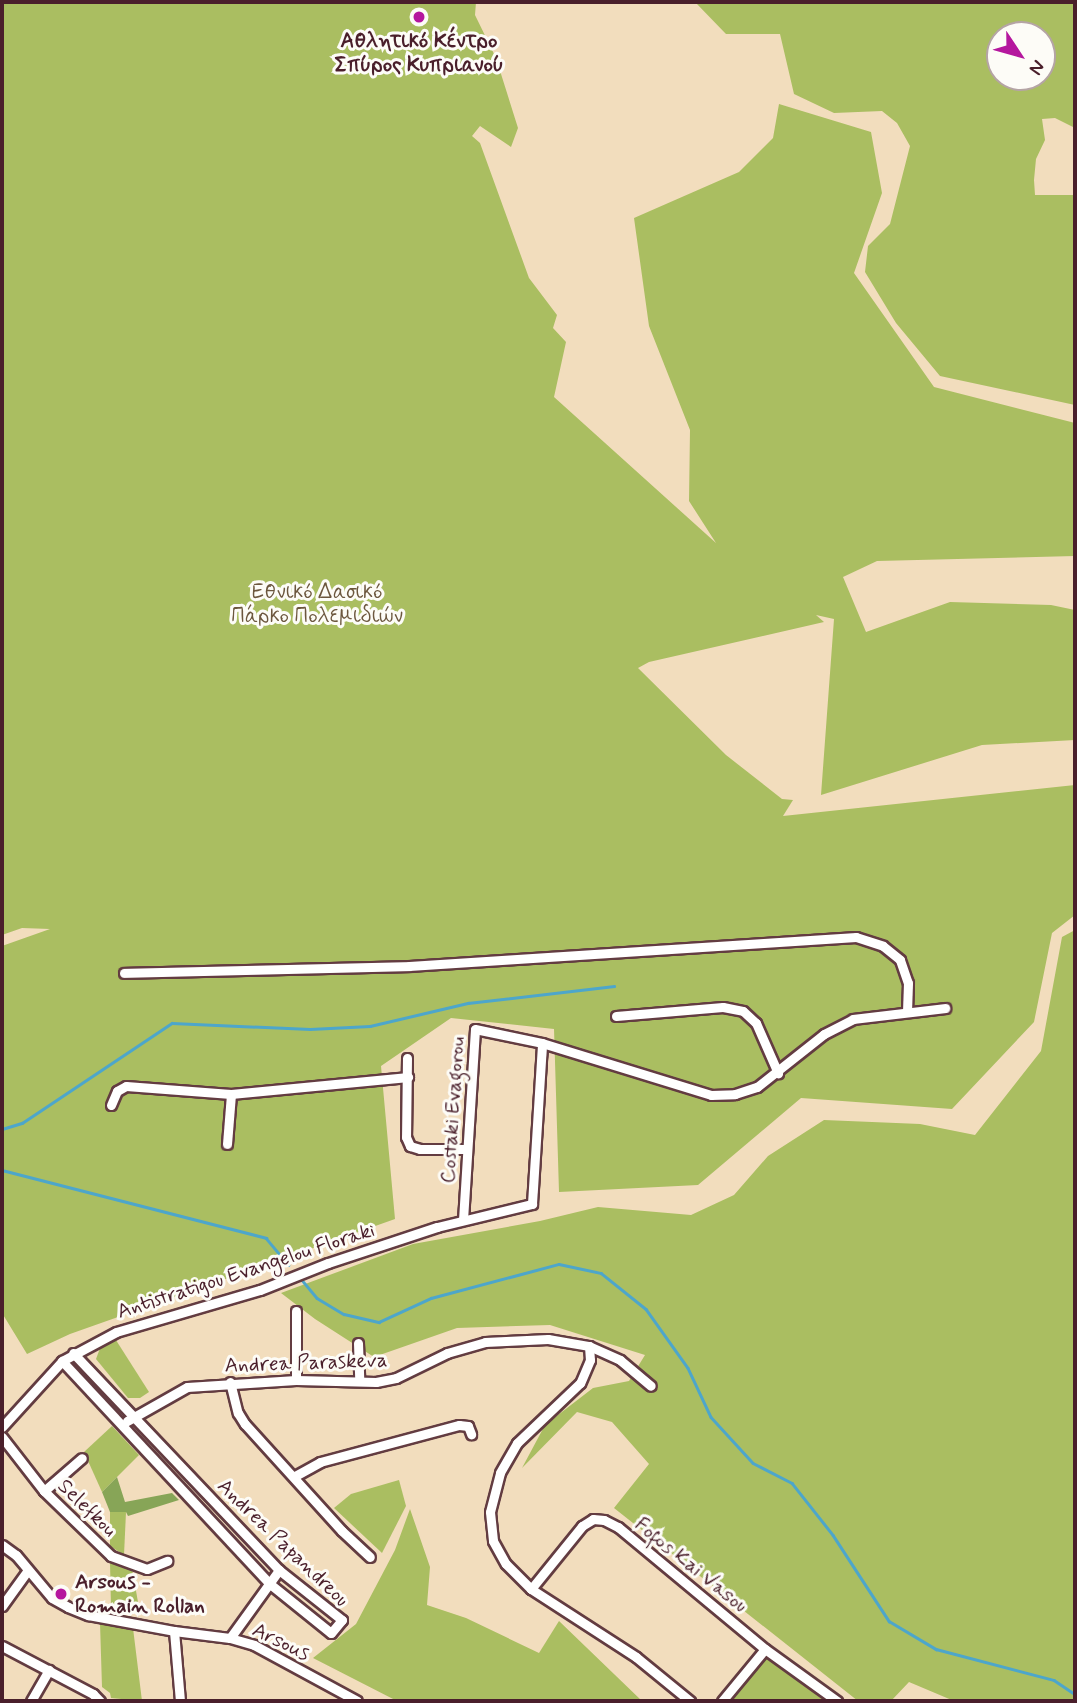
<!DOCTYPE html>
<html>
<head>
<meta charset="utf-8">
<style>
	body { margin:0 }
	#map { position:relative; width:1077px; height:1703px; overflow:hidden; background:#f2ddbd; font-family:Mynerve,sans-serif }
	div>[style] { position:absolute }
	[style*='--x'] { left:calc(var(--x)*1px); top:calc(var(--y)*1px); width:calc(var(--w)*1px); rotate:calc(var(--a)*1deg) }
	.green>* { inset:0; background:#aabe61 }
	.forest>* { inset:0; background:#87a557 }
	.stream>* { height:2.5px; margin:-1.25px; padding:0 1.25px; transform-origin:1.25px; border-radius:1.25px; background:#4da6cb }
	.roads { filter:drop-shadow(2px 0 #633c41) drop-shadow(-2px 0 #633c41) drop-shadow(0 2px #633c41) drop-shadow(0 -2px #633c41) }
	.minor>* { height:9px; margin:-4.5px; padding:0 4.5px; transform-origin:4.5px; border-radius:4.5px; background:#fff }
	.dots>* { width:19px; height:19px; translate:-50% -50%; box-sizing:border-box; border:4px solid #fdfcf7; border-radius:50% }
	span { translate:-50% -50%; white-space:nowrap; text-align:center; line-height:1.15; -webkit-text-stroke:6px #fdfcf7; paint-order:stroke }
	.poi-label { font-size:21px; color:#4a1f2b; font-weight:700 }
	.left { translate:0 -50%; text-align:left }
	.park-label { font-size:21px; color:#6c573e }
	.street-label { font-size:21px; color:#4a1f2b }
	.frame { position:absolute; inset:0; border:4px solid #4a1f2b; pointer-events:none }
	.north { position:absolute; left:986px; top:21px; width:70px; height:70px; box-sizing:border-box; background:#fdfcf7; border:2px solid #b5a4a5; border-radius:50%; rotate:126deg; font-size:19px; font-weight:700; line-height:28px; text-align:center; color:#4a1f2b }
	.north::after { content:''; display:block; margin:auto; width:24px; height:32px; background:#b5179e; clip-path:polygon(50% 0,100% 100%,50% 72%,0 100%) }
</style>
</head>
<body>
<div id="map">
	<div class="green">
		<i style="clip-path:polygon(2px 2px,476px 2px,475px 15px,496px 58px,518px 128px,511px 147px,480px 126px,472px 136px,480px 143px,529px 278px,557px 315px,553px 328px,566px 342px,554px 397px,716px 543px,689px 501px,690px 430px,649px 326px,634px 218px,739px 172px,773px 138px,779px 104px,871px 132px,882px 193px,854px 273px,934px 387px,1075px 423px,1075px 556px,877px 561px,843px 577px,866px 632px,950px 602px,1051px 605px,1075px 610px,1075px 740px,982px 745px,821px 795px,834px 619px,816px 615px,824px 622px,649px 662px,638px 668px,726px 755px,782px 799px,793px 800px,783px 816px,1075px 785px,1075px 915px,1052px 933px,1034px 1022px,952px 1109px,801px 1098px,698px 1185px,559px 1192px,554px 1029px,451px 1018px,381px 1066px,395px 1219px,70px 1334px,27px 1354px,2px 1313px,2px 946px,50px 929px,22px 928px,2px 935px)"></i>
		<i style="clip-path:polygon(evenodd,695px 2px,1075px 2px,1075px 128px,1055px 118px,1042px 119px,1045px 140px,1036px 159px,1034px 180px,1035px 195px,1075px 195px,1075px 405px,940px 376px,896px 323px,865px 272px,868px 246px,890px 224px,910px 146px,897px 123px,882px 111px,834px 113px,794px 94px,780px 34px,726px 34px,695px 2px,1000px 35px,1042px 35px,1042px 77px,1000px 77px,1000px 35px)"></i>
		<i style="clip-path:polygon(1075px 930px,1075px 1701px,954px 1701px,909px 1682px,891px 1701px,858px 1701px,614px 1508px,649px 1464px,612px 1422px,577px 1412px,522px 1468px,545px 1425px,593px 1388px,629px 1381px,645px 1355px,550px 1325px,457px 1328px,374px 1357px,315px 1319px,281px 1293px,413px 1244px,540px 1221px,598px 1207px,691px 1215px,734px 1195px,768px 1156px,824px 1120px,920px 1124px,975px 1135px,1041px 1051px,1062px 937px)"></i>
		<i style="clip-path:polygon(114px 1337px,149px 1392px,140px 1398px,128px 1398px,96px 1359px,102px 1343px)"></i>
		<i style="clip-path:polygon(112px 1426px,139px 1455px,102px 1492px,84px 1452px)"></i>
		<i style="clip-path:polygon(399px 1480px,406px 1506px,382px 1553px,334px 1508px,351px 1494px)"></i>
		<i style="clip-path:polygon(410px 1509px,430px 1567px,427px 1605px,466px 1618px,539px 1653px,559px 1621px,642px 1701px,397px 1701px,313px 1658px,356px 1624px,395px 1550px)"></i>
		<i style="clip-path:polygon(110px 1512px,126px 1512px,124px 1555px,110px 1546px)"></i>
		<i style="clip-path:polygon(110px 1562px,132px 1569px,140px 1613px,111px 1608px)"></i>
		<i style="clip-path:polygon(100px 1623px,133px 1628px,142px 1701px,111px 1698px,110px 1693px,102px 1687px)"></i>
		<i style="clip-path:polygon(763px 1656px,773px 1657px,824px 1701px,724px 1701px)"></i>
	</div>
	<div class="forest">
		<i style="clip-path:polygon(117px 1477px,125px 1502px,172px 1493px,179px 1500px,128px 1516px,126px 1512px,110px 1512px,102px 1492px)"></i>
	</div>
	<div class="stream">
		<i style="--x:2;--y:1129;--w:21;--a:-17"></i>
		<i style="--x:22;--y:1123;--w:180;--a:-33.7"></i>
		<i style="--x:172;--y:1023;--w:138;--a:2.5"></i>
		<i style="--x:310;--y:1029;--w:60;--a:-2.9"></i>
		<i style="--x:370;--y:1026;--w:101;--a:-13.2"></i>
		<i style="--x:468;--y:1003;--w:147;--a:-6.6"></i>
		<i style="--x:2;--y:1170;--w:273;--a:14.4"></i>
		<i style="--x:266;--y:1238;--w:35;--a:50"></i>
		<i style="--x:302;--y:1280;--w:23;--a:50"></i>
		<i style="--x:317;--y:1298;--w:31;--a:31"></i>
		<i style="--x:344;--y:1314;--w:36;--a:13"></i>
		<i style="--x:379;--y:1322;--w:57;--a:-24.8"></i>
		<i style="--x:431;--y:1298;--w:132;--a:-14.9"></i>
		<i style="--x:559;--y:1264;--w:43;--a:12.1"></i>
		<i style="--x:601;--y:1273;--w:58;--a:38.7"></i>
		<i style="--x:646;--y:1309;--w:72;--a:54.6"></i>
		<i style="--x:688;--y:1368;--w:54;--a:64.9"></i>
		<i style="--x:711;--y:1417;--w:62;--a:47.6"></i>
		<i style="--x:753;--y:1463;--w:44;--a:27.1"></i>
		<i style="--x:792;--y:1483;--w:66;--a:51.7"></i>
		<i style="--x:833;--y:1535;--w:103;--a:56.9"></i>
		<i style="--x:889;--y:1621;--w:55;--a:30.8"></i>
		<i style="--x:936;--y:1649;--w:122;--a:14.7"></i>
		<i style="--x:1054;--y:1680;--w:25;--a:34"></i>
	</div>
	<div class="roads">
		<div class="minor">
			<i style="--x:124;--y:973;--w:285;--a:-1.4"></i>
			<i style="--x:409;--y:966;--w:448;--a:-3.7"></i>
			<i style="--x:856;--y:937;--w:28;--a:18"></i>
			<i style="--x:883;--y:946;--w:22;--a:39"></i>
			<i style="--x:900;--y:960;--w:24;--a:71"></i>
			<i style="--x:908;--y:983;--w:28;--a:92"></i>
			<i style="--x:616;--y:1016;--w:107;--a:-4.8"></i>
			<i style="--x:723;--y:1007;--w:20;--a:11"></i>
			<i style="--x:743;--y:1011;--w:18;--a:43"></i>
			<i style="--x:756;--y:1023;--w:55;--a:66.3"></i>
			<i style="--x:407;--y:1058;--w:79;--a:90.7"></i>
			<i style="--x:406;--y:1137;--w:10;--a:66"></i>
			<i style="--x:410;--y:1146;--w:10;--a:17"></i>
			<i style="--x:420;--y:1149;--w:46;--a:0"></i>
			<i style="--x:111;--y:1105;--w:15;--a:-67"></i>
			<i style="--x:117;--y:1091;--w:10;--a:-29"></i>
			<i style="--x:126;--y:1086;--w:105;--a:4.4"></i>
			<i style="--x:231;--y:1094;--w:178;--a:-5.5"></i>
			<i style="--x:227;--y:1144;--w:50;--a:-85.4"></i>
			<i style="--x:463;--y:1220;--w:191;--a:-86.4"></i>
			<i style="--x:475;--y:1029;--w:68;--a:11.8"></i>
			<i style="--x:542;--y:1043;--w:177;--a:17.1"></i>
			<i style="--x:711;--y:1095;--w:24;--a:-2"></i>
			<i style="--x:735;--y:1094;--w:23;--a:-18"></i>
			<i style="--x:757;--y:1087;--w:85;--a:-38.3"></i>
			<i style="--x:824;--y:1034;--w:33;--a:-27"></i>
			<i style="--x:853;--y:1019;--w:93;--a:-6.8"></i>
			<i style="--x:296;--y:1311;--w:69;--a:90"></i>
			<i style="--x:358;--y:1343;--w:37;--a:88"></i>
			<i style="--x:589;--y:1346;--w:14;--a:86"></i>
			<i style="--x:590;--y:1360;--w:25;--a:113"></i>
			<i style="--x:580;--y:1383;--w:87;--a:136.4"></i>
			<i style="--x:517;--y:1443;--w:34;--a:120"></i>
			<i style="--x:500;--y:1473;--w:40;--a:104.4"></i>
			<i style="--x:490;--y:1512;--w:29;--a:84"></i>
			<i style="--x:493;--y:1541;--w:26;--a:61"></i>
			<i style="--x:506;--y:1564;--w:35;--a:45"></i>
			<i style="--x:531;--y:1589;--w:125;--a:32.9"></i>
			<i style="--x:636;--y:1657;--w:70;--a:39.2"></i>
			<i style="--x:62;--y:1361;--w:305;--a:47"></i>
			<i style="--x:270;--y:1584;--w:78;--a:38.8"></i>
			<i style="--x:331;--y:1633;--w:17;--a:-50"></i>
			<i style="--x:342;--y:1620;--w:80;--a:-141.6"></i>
			<i style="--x:279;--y:1570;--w:299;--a:-133.5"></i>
			<i style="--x:230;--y:1382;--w:32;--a:76"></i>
			<i style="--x:238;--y:1413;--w:13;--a:58"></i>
			<i style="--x:245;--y:1424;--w:144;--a:47.8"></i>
			<i style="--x:342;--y:1531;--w:38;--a:43"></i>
			<i style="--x:127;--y:1421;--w:69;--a:-29.5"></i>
			<i style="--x:187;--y:1387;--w:109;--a:-3.7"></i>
			<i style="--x:296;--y:1380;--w:80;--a:1.4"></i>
			<i style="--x:376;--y:1382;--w:20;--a:-11"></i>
			<i style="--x:396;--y:1378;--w:57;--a:-26.1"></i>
			<i style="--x:447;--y:1353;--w:40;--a:-16"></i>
			<i style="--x:485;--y:1342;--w:63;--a:-2.7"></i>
			<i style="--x:548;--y:1339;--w:42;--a:9.7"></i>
			<i style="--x:589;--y:1346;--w:34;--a:24"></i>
			<i style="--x:620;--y:1360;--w:40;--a:40"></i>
			<i style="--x:2;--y:1427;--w:89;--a:-47.7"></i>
			<i style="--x:62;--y:1361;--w:61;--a:-28.2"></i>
			<i style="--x:116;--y:1332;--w:150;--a:-16.3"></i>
			<i style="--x:260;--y:1290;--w:73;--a:-21.7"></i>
			<i style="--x:328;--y:1263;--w:115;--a:-18.3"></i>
			<i style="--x:437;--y:1227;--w:98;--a:-13.6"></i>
			<i style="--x:532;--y:1204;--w:161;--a:-86.4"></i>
			<i style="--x:2;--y:1437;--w:68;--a:52.1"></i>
			<i style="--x:44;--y:1491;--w:93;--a:44.1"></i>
			<i style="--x:111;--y:1556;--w:38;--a:20"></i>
			<i style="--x:147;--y:1569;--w:22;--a:-22"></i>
			<i style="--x:295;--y:1476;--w:29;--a:-29"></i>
			<i style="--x:320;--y:1462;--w:144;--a:-14.9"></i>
			<i style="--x:459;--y:1425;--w:9;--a:6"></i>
			<i style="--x:468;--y:1426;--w:9;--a:69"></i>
			<i style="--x:44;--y:1491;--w:50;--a:-41"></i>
			<i style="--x:2;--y:1545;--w:17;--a:36"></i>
			<i style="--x:16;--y:1555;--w:56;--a:50.1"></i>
			<i style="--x:52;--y:1598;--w:18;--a:29"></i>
			<i style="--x:68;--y:1607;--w:22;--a:22"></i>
			<i style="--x:88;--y:1615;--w:87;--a:10.5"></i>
			<i style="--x:174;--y:1631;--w:56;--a:7.1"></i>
			<i style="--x:230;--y:1638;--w:25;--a:16"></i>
			<i style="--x:254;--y:1645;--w:117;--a:28.5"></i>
			<i style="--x:531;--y:1589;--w:81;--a:-51"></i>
			<i style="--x:582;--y:1526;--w:13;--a:-32"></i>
			<i style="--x:593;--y:1519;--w:11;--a:5"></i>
			<i style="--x:604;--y:1520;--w:16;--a:27"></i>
			<i style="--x:618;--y:1527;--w:191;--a:39.7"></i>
			<i style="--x:765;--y:1649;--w:89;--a:35.8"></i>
			<i style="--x:2;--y:1606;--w:44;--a:-54.2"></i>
			<i style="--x:174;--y:1631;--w:70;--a:85.1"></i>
			<i style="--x:230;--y:1638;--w:84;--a:-54.2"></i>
			<i style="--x:2;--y:1646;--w:103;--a:27.8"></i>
			<i style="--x:93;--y:1694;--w:10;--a:45"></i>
			<i style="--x:31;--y:1701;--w:36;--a:-60"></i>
			<i style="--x:722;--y:1701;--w:67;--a:-50.4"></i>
		</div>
	</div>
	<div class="dots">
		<i style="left:419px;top:17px;background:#b5179e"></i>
		<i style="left:61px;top:1594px;background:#b5179e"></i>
	</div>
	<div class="poi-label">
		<span style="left:419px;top:53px">Αθλητικό Κέντρο<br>Σπύρος Κυπριανού</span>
		<span class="left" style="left:75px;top:1594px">Arsous -<br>Romain Rollan</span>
	</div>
	<div class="park-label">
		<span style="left:317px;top:604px">Εθνικό Δασικό<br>Πάρκο Πολεμιδιών</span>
	</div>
	<div class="street-label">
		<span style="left:453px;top:1110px;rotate:-86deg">Costaki Evagorou</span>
		<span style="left:246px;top:1271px;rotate:-18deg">Antistratigou Evangelou Floraki</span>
		<span style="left:306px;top:1363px;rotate:-2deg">Andrea Paraskeva</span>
		<span style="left:87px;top:1508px;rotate:44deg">Selefkou</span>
		<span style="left:283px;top:1543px;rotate:44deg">Andrea Papandreou</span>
		<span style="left:691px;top:1565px;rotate:39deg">Fofos Kai Vasou</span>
		<span style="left:281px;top:1642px;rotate:26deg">Arsous</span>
	</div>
	<div class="frame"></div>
	<div class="north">N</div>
</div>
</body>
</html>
